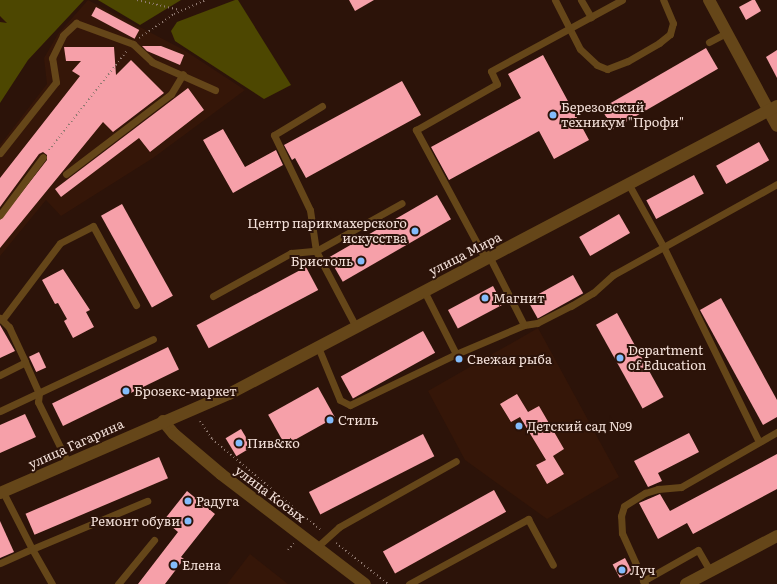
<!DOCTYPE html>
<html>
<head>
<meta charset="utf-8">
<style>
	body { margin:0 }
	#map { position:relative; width:777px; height:584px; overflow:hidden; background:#2c1309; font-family:Literata,serif }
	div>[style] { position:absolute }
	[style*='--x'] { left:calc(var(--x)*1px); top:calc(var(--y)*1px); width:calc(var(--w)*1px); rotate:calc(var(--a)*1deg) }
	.built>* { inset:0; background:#351608 }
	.forest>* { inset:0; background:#4d4701 }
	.building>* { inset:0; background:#f6a0a9; transform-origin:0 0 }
	.path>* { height:2px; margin-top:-1px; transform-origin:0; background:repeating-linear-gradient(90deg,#8f7970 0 1px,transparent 0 4px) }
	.service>* { height:7px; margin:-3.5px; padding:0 3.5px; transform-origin:3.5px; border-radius:3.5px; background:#654619 }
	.minor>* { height:12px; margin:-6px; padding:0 6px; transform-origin:6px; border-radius:6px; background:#654619 }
	.tertiary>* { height:12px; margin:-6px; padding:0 6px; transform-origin:6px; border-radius:6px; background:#654619 }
	.dots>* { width:11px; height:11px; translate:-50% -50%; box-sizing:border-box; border:2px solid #2c1309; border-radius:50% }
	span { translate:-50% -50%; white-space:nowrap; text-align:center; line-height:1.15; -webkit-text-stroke:4px #2c1309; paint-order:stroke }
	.poi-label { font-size:13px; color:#f4e1da }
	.left { translate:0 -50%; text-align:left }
	.right { translate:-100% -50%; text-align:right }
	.street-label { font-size:13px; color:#f4e1da }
</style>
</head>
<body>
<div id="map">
	<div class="built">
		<i style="clip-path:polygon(88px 0,184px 50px,245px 90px,153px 158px,61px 216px,46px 200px,0 256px,0 145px,47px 84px,44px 58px,58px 34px)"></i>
		<i style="clip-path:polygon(538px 328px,619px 477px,547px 519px,465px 460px,428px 391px)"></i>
		<i style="clip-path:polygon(250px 554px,288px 584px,227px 584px)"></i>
	</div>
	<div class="forest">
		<i style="clip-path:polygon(0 0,84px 0,28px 60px,0 103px,0 22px,7px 23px,0 16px)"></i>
		<i style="clip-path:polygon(98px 0,181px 0,140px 25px)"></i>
		<i style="clip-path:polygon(235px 0,238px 0,291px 85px,264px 99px,175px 41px,171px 31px,177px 22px)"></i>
	</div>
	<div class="building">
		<i style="clip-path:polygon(349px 0,374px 0,355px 11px)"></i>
		<i style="clip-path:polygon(752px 0,755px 0,761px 11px,746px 20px,739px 7px)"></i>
		<i style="left:96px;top:7px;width:49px;height:10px;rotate:28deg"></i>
		<i style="clip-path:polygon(142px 46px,161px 46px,184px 55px,180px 65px,147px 51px)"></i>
		<i style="clip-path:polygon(64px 47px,114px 47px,116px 75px,131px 60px,164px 93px,113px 132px,103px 122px,0 248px,0 220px,47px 160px,47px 155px,43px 152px,39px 154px,0 207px,0 178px,80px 76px,72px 71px,81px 61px,66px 61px)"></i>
		<i style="left:706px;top:48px;width:24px;height:121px;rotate:60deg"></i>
		<i style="clip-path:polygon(777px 50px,777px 78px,766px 57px)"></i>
		<i style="clip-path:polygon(543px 55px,589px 140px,554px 159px,539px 131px,449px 180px,431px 147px,521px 98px,508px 74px)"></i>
		<i style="clip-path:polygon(402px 81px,421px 115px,306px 178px,295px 158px,292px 160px,284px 145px)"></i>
		<i style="clip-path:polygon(188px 88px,204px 110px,150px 152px,139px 138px,61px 197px,55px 189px)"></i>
		<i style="clip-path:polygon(223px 129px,245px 167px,276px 150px,283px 165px,233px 193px,203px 140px)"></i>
		<i style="left:759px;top:142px;width:21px;height:49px;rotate:61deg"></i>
		<i style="left:694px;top:175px;width:21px;height:54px;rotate:62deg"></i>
		<i style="left:437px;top:195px;width:28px;height:125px;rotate:60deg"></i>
		<i style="left:122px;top:204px;width:105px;height:24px;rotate:61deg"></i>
		<i style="left:619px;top:214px;width:22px;height:46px;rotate:60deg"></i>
		<i style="left:306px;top:267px;width:26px;height:124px;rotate:62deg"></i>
		<i style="clip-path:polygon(63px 269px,90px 310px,86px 312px,94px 327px,73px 338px,64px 321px,67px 319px,58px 303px,55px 304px,42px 280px)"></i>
		<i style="left:573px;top:275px;width:21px;height:52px;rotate:61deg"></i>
		<i style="left:493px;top:286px;width:21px;height:51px;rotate:62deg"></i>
		<i style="clip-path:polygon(721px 298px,777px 400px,777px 417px,763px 425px,700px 310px)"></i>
		<i style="left:617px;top:313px;width:96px;height:24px;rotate:61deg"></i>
		<i style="clip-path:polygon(0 325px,15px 351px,0 358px)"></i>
		<i style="left:423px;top:331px;width:25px;height:94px;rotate:61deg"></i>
		<i style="left:168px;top:347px;width:25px;height:129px;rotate:64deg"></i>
		<i style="left:39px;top:352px;width:17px;height:11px;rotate:65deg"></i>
		<i style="left:318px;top:387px;width:35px;height:57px;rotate:61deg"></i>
		<i style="clip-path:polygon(517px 394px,528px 412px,539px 406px,564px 449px,553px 456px,564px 474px,547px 484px,536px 465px,546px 460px,520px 417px,511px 422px,500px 404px)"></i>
		<i style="clip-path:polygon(25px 414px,36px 437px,0 453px,0 425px)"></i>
		<i style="left:241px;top:429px;width:21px;height:18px;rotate:59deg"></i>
		<i style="clip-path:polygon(689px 433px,699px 452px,658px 473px,662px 481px,648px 487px,634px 461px)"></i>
		<i style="left:423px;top:434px;width:25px;height:128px;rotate:63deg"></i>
		<i style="clip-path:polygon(777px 454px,777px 489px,693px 534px,687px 523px,658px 539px,639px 503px,660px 494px,670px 511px)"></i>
		<i style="left:159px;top:457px;width:23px;height:145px;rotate:67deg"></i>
		<i style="left:494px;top:490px;width:25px;height:127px;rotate:61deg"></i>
		<i style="clip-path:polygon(187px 491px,215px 514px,181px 557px,184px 559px,165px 584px,138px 584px,178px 532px,164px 520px)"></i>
		<i style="clip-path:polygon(0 521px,14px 552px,0 558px)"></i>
		<i style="left:625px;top:558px;width:15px;height:14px;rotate:62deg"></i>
	</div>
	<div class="path">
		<i style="--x:137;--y:0;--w:44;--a:13.1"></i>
		<i style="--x:139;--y:38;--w:42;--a:-34.4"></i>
		<i style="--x:174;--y:14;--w:35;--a:-24"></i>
		<i style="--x:49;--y:150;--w:126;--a:-51.8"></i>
		<i style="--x:200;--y:421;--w:22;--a:56"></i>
		<i style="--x:212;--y:439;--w:143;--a:39.9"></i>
		<i style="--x:336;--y:543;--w:66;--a:38.3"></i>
		<i style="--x:288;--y:550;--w:9;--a:-49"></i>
	</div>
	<div class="service">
		<i style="--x:555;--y:0;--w:55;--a:63"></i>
		<i style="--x:580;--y:49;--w:23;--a:43"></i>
		<i style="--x:597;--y:65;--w:11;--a:22"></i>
		<i style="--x:607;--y:69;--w:22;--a:-21"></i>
		<i style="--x:628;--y:61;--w:36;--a:-30"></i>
		<i style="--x:659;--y:43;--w:14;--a:-39"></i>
		<i style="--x:670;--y:34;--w:11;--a:-75"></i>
		<i style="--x:673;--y:23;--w:25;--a:-113"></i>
		<i style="--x:581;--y:0;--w:20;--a:60"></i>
		<i style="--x:709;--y:42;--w:19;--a:-28"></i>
		<i style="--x:322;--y:106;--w:56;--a:148.9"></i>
		<i style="--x:274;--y:135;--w:83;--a:64.4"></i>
		<i style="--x:310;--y:210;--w:41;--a:81.7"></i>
		<i style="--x:316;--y:251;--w:86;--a:62.2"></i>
		<i style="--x:0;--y:153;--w:90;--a:-51.7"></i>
		<i style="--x:56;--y:82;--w:24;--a:-99"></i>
		<i style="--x:52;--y:58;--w:25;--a:-64"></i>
		<i style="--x:63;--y:35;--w:18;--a:-43"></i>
		<i style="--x:76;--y:23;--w:61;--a:20.2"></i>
		<i style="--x:133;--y:44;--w:26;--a:43"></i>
		<i style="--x:152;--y:62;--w:69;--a:24"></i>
		<i style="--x:66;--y:174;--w:132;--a:-37.3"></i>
		<i style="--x:171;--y:94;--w:23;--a:-59"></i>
		<i style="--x:629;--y:185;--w:72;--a:60.9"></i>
		<i style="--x:664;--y:248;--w:216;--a:63.9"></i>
		<i style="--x:0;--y:215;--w:72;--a:-53.4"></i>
		<i style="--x:486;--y:260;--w:148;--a:-118.3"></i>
		<i style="--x:416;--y:130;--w:93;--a:-29.6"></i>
		<i style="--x:497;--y:84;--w:14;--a:-115"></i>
		<i style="--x:491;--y:71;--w:149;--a:-28.5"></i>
		<i style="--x:213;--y:296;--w:89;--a:-28.9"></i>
		<i style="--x:291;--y:253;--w:25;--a:-5"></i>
		<i style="--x:316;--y:251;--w:98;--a:-29.2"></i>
		<i style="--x:0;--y:318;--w:13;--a:45"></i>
		<i style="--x:9;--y:327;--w:38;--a:65"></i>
		<i style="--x:25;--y:362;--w:34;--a:66"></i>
		<i style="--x:39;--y:393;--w:9;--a:96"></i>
		<i style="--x:38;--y:402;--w:68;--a:63.8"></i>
		<i style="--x:2;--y:320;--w:96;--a:-53"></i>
		<i style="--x:60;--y:243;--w:37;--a:-27"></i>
		<i style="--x:93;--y:226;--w:90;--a:61.4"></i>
		<i style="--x:524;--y:325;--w:13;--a:-9"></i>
		<i style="--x:537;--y:323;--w:38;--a:-27"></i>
		<i style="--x:571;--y:306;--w:26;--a:-31"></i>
		<i style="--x:593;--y:293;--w:27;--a:-42"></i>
		<i style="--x:613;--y:275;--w:188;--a:-29"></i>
		<i style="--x:318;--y:347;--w:57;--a:67.5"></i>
		<i style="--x:340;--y:400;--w:11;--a:27"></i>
		<i style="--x:350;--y:405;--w:118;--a:-25.7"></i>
		<i style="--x:456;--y:354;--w:71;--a:-116.9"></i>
		<i style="--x:456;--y:354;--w:74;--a:-23.1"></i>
		<i style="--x:524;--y:325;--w:75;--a:-116.9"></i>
		<i style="--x:0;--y:375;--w:28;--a:-27"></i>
		<i style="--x:0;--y:411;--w:169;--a:-25.2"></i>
		<i style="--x:317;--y:547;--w:30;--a:-42"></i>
		<i style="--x:339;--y:527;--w:134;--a:-29.4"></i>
		<i style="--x:0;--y:563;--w:35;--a:-24"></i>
		<i style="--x:32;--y:549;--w:64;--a:-117"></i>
		<i style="--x:643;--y:581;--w:63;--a:-29.4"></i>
		<i style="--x:698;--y:550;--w:24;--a:60"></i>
		<i style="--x:52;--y:584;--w:40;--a:-119.7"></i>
		<i style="--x:32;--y:549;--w:125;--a:-22.7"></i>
		<i style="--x:118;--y:584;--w:57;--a:-50.7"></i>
		<i style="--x:409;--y:584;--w:136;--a:-28.6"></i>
		<i style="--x:528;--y:519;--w:52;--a:61.5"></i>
		<i style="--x:645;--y:584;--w:56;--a:-114.3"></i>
		<i style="--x:622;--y:533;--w:17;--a:-93"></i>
		<i style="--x:621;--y:516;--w:10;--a:-73"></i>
		<i style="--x:624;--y:506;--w:25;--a:-32"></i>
		<i style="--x:645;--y:493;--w:14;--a:-17"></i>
		<i style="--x:658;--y:489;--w:23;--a:-5"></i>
		<i style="--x:681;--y:487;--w:111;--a:-29.8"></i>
	</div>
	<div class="minor">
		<i style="--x:709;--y:0;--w:143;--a:61.6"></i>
		<i style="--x:686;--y:584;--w:103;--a:-27.8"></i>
	</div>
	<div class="tertiary">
		<i style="--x:163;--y:421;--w:17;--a:50"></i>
		<i style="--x:174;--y:434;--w:62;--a:40.4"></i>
		<i style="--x:221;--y:474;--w:181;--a:37.4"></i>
		<i style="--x:0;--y:493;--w:249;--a:-23.4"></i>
		<i style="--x:229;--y:394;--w:619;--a:-27.72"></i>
	</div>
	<div class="dots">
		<i style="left:553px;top:115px;background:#83bcfb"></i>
		<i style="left:415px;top:231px;background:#83bcfb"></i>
		<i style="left:361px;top:261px;background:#83bcfb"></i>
		<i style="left:485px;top:298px;background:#83bcfb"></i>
		<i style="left:620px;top:358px;background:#83bcfb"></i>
		<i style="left:459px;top:359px;background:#83bcfb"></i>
		<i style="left:126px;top:391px;background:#83bcfb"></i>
		<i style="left:330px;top:420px;background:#83bcfb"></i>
		<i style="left:519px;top:426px;background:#83bcfb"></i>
		<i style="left:239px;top:443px;background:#83bcfb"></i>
		<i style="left:188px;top:501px;background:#83bcfb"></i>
		<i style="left:188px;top:521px;background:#83bcfb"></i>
		<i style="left:174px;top:565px;background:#83bcfb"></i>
		<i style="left:622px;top:570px;background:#83bcfb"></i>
	</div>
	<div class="poi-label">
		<span class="left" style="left:561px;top:115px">Березовский<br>техникум "Профи"</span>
		<span class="right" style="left:407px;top:231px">Центр парикмахерского<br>искусства</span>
		<span class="right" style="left:353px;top:261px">Бристоль</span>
		<span class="left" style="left:493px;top:298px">Магнит</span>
		<span class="left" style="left:628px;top:358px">Department<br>of Education</span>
		<span class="left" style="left:467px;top:359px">Свежая рыба</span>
		<span class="left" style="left:134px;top:391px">Брозекс-маркет</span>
		<span class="left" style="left:338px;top:420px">Стиль</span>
		<span class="left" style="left:527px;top:426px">Детский сад №9</span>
		<span class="left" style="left:247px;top:443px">Пив&amp;ко</span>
		<span class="left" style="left:196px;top:501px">Радуга</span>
		<span class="right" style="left:180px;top:521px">Ремонт обуви</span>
		<span class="left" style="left:182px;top:565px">Елена</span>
		<span class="left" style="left:630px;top:570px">Луч</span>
	</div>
	<div class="street-label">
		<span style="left:465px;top:254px;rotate:-27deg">улица Мира</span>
		<span style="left:76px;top:444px;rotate:-24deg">улица Гагарина</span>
		<span style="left:270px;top:494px;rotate:37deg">улица Косых</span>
	</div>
</div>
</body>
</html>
